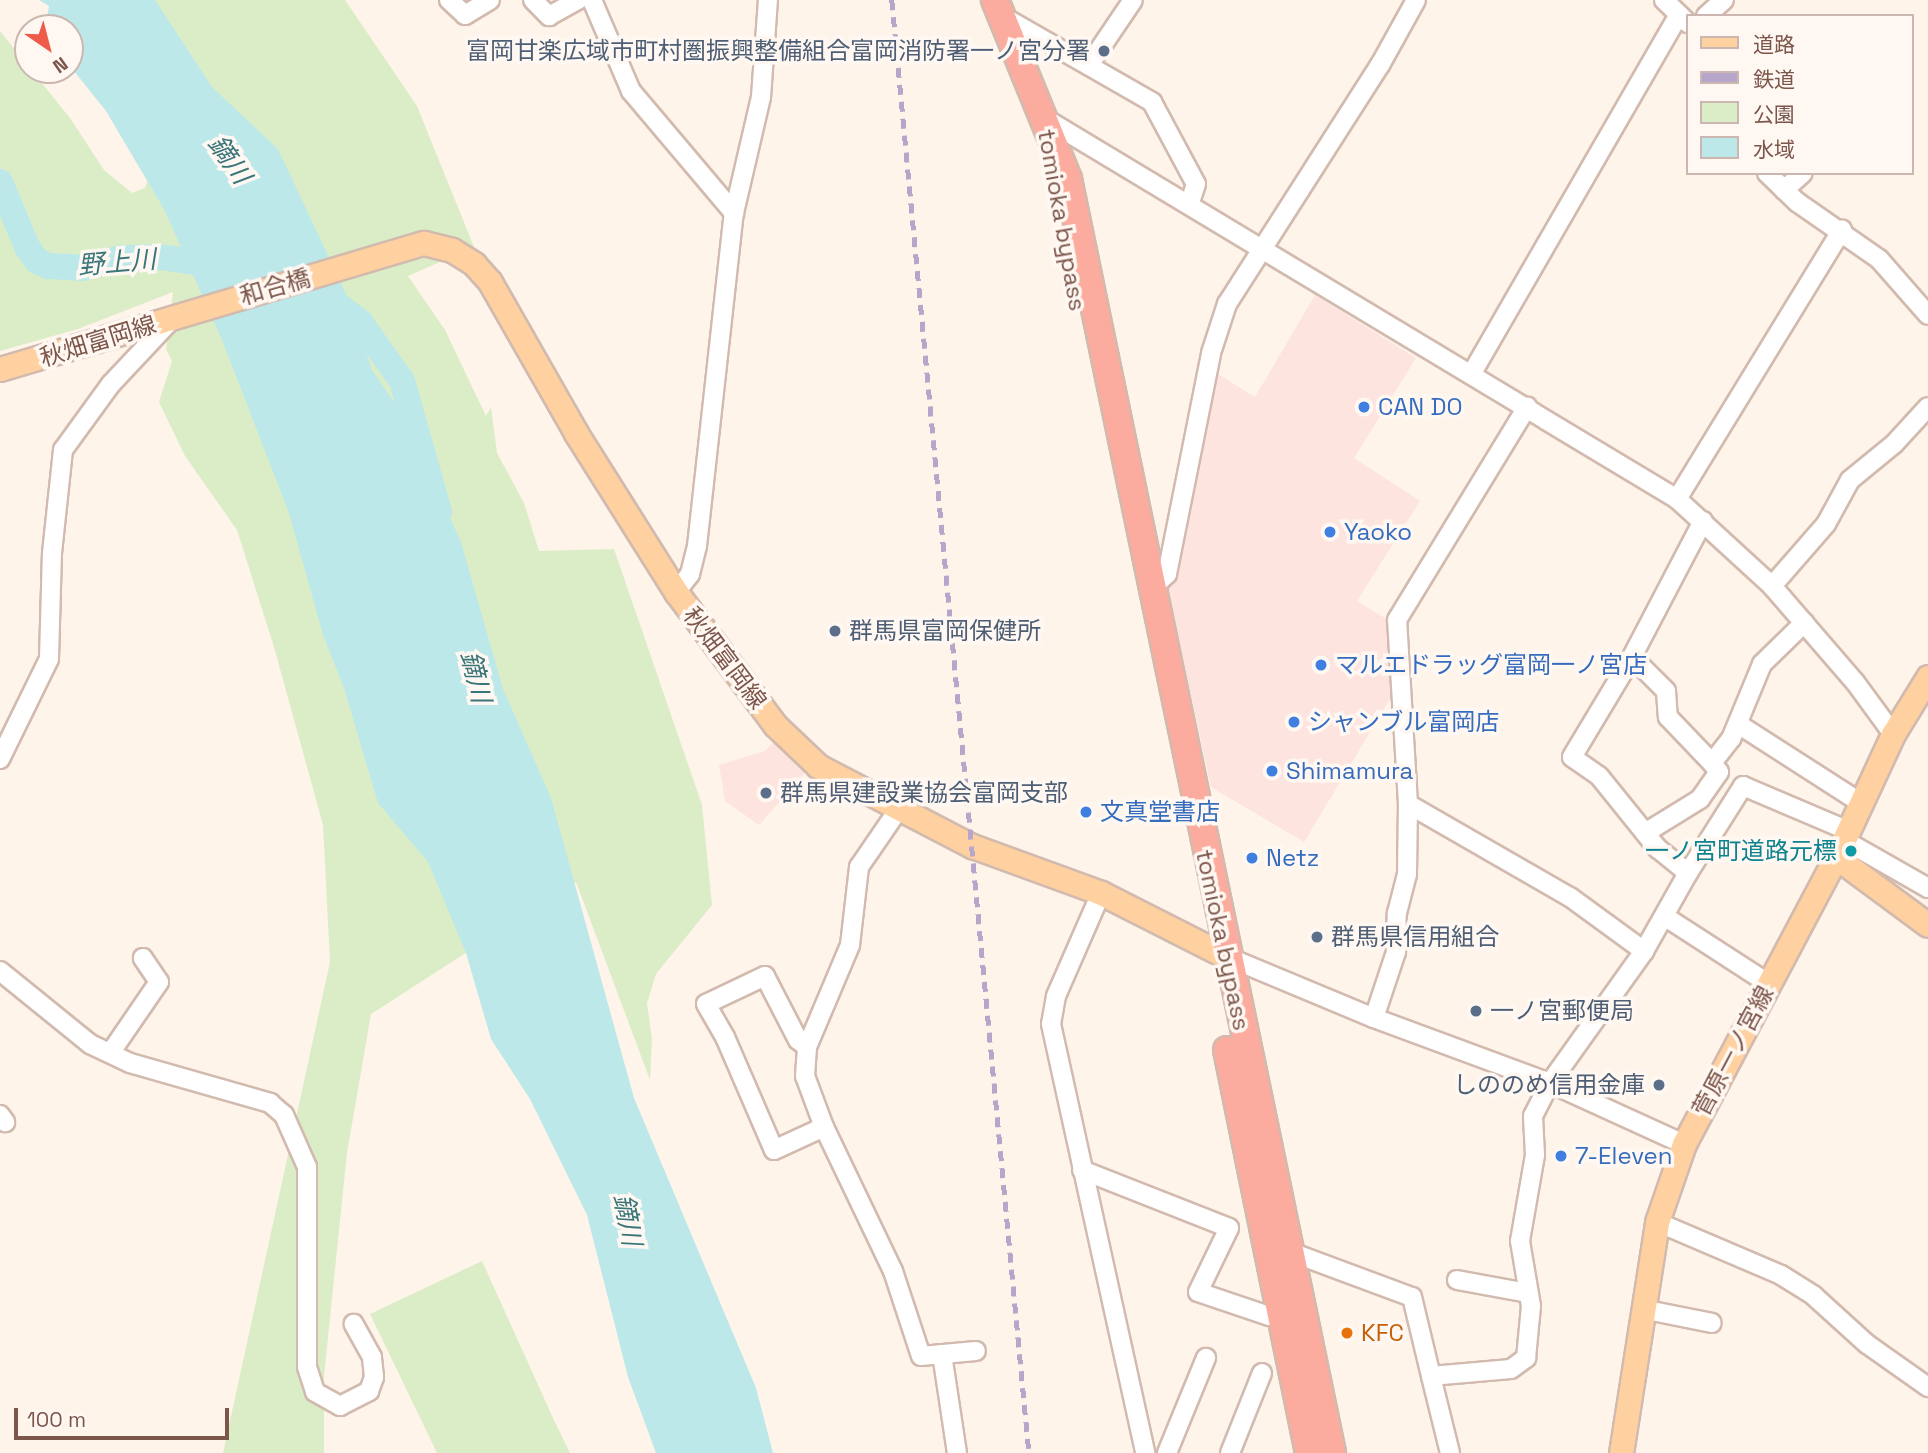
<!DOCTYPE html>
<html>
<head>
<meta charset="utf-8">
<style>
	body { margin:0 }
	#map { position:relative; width:1928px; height:1453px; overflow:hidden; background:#fef4ea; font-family:"Space Grotesk","Noto Sans JP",sans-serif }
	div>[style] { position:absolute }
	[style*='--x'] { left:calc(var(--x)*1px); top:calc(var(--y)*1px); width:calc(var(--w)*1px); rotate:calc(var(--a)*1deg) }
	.commercial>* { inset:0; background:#fee4de }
	.green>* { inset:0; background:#dbedc7 }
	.water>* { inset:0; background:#bce8ea }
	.river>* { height:26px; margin:-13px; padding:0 13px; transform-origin:13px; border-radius:13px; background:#bce8ea }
	.roads { filter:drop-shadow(2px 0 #d2baae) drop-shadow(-2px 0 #d2baae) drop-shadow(0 2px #d2baae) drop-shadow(0 -2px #d2baae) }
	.minor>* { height:18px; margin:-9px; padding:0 9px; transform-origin:9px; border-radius:9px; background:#fff }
	.major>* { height:23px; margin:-11.5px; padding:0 11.5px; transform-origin:11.5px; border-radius:11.5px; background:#ffd0a0 }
	.highway>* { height:26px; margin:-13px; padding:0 13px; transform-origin:13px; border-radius:13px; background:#fbac9e }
	.rail>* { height:4.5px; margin-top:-2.25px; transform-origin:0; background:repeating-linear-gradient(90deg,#b5a6ca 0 10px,transparent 0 17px) }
	.dots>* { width:19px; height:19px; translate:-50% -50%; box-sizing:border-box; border:4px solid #fff8f2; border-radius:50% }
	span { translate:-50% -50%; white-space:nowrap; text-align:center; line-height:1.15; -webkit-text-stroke:7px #fff8f2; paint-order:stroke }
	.service-label { font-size:24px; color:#4e5e75 }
	.right { translate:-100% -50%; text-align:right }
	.left { translate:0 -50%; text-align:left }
	.street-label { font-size:24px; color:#7c564b }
	.shop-label { font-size:24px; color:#366cbe }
	.culture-label { font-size:24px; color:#0d838f }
	.food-label { font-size:24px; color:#c56008 }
	.water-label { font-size:26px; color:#3a7679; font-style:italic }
	.legend { position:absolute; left:1686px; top:14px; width:228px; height:161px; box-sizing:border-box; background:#fff8f2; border:2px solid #cbb7af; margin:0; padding:9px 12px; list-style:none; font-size:21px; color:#7c564b }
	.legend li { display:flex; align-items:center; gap:14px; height:35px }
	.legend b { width:35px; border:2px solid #cbb7af }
	.north { position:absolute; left:14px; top:14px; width:70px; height:70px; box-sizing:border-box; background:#fff8f2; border:2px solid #cbb7af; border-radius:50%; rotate:145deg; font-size:19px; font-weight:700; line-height:28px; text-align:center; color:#7c564b }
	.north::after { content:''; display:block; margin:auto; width:24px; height:32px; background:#ee5b49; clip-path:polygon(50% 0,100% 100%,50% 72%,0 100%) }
	.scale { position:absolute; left:14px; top:1408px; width:215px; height:32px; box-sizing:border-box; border:4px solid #7c564b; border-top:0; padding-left:9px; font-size:21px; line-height:24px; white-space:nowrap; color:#7c564b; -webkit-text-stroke:5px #fff8f2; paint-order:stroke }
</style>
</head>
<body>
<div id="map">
	<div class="commercial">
		<i style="clip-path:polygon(1315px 295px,1416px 358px,1354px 458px,1420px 501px,1357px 601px,1393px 623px,1393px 694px,1304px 842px,1211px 787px,1167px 586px,1213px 371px,1255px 397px)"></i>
		<i style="clip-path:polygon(776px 739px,807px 771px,759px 825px,725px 801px,719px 765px,765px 751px)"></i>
	</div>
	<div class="green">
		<i style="clip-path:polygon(53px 0,345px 0,417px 106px,474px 247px,408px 276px,445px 330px,486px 416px,491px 407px,497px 453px,524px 503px,539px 551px,614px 549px,702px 805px,712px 905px,656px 974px,647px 1003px,652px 1039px,650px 1080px,576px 882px,371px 1014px,347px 1153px,324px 1376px,324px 1453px,223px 1453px,330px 962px,323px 825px,274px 647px,237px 530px,185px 456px,159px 402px,172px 361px,166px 349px,173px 292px,78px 329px,0 351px,0 31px,70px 118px,104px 170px,132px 193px,145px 188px,153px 165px)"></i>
		<i style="clip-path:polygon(482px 1261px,553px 1418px,570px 1453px,437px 1453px,370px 1314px)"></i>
	</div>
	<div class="water">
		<i style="clip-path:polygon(39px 0,155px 0,212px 87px,278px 149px,346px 294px,372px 370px,403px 415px,461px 542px,503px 689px,551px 798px,634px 1098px,756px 1388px,773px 1453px,656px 1453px,628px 1377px,587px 1215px,530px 1099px,491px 1039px,466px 953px,428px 862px,378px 803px,344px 688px,323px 635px,289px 513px,222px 340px,165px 211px,106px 111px,70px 66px,70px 28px,45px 28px,49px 6px)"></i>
	</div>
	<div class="river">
		<i style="--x:0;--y:182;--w:70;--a:67.4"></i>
		<i style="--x:27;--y:247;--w:17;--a:54"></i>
		<i style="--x:37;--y:261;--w:12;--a:24"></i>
		<i style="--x:48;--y:266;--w:34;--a:3"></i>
		<i style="--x:82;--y:268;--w:40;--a:-14.4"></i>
		<i style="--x:121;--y:258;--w:39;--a:-1"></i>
		<i style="--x:160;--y:257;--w:36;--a:8"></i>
		<i style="--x:196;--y:262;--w:25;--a:23"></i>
		<i style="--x:326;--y:296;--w:43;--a:37.4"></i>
		<i style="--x:360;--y:322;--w:72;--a:54.6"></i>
		<i style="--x:402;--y:381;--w:136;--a:74.2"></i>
	</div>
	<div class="roads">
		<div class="minor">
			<i style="--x:449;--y:0;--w:22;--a:43"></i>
			<i style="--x:465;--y:15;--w:29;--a:-31"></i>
			<i style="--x:533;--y:0;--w:23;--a:45"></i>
			<i style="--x:549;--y:16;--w:33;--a:-29"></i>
			<i style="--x:592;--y:0;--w:99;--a:66.8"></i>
			<i style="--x:631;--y:91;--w:160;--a:49.8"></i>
			<i style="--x:1664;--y:0;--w:33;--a:44"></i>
			<i style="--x:1002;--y:16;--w:173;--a:29.8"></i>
			<i style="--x:1152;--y:102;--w:93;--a:61.8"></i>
			<i style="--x:1196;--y:184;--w:20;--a:108"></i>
			<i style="--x:1706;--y:16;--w:24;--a:-42"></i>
			<i style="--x:1089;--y:65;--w:78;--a:-55.9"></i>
			<i style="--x:1044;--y:118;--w:739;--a:31.04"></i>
			<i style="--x:1677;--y:499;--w:129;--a:42.5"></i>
			<i style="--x:1772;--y:586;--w:127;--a:49.2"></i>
			<i style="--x:1855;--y:682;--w:64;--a:53.8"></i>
			<i style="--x:1767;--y:173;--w:42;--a:44"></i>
			<i style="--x:1797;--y:202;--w:100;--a:34.8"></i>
			<i style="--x:1879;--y:259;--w:74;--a:48.8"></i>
			<i style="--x:1784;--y:190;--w:25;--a:-42"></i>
			<i style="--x:1472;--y:373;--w:414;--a:-60"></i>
			<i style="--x:1677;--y:499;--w:316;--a:-58.5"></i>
			<i style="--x:1703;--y:521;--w:153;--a:117.6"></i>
			<i style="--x:1632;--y:657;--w:48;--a:45"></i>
			<i style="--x:1666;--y:691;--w:26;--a:86"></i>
			<i style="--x:1668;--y:717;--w:64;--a:46.3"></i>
			<i style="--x:1772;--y:586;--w:82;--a:-48.9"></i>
			<i style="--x:1826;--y:524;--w:50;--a:-61.4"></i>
			<i style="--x:1850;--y:480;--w:57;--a:-39.3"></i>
			<i style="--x:1894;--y:444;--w:50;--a:-47.4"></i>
			<i style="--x:1151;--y:589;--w:22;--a:-43"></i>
			<i style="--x:1167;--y:574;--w:225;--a:-78.7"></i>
			<i style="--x:1211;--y:353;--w:52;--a:-71.9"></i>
			<i style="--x:1227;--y:304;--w:284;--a:-57.4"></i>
			<i style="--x:1380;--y:65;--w:74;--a:-61"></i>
			<i style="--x:676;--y:592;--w:23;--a:-52"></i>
			<i style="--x:690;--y:574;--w:29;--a:-76"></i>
			<i style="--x:697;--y:546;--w:335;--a:-83.7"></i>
			<i style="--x:734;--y:213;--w:119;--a:-76.9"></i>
			<i style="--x:761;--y:97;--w:97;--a:-85.9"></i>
			<i style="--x:1738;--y:724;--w:146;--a:32.7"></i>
			<i style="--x:0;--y:759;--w:111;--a:-63.9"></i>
			<i style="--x:49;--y:659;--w:106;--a:-88.4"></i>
			<i style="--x:52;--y:553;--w:104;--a:-83.9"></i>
			<i style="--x:63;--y:450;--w:82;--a:-54"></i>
			<i style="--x:111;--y:384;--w:89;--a:-46.8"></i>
			<i style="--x:1408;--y:804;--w:187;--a:29.9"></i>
			<i style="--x:1570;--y:897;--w:92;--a:36.1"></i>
			<i style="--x:1645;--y:833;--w:65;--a:-31.7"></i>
			<i style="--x:1700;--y:799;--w:33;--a:-55"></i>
			<i style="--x:1719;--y:772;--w:11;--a:-128"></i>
			<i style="--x:1712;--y:763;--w:31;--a:-52"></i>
			<i style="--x:1731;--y:739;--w:81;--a:-67.5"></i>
			<i style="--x:1762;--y:664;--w:59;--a:-44.3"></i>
			<i style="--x:1844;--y:840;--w:97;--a:29.7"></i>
			<i style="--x:1688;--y:873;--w:103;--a:-57.7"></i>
			<i style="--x:1743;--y:786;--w:115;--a:23"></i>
			<i style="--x:1101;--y:893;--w:112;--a:113.6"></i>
			<i style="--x:1056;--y:996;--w:28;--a:100"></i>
			<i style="--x:1051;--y:1024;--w:439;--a:77.6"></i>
			<i style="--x:1664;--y:916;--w:125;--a:32.9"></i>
			<i style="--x:1225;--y:956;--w:161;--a:22.6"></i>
			<i style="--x:1374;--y:1018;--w:188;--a:20.3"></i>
			<i style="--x:1550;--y:1083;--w:147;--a:24.5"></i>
			<i style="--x:0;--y:971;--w:116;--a:39"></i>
			<i style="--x:90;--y:1044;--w:44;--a:25.4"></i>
			<i style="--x:130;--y:1063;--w:146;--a:15.9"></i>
			<i style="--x:270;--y:1103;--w:18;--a:41"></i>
			<i style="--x:284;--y:1115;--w:57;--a:66.1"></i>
			<i style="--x:307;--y:1167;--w:200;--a:90"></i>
			<i style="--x:307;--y:1367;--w:26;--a:72"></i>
			<i style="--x:315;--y:1392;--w:29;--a:29"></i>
			<i style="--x:340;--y:1406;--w:33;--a:-27"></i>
			<i style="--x:369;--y:1391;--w:15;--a:-70"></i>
			<i style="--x:374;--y:1377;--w:20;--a:-96"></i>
			<i style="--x:372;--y:1357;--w:38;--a:-119"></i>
			<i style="--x:1374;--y:1018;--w:70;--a:-71.6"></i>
			<i style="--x:1396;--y:952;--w:39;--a:-89"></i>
			<i style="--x:1397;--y:913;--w:40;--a:-75.6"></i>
			<i style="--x:1407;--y:874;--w:70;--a:-89.2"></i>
			<i style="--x:1408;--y:804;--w:184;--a:-93.4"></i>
			<i style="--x:1397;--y:620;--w:250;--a:-58.6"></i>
			<i style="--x:807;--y:1047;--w:11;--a:-142"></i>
			<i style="--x:798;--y:1040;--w:72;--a:-117.3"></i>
			<i style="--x:765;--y:976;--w:65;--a:154.6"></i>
			<i style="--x:706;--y:1004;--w:38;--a:60"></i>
			<i style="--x:725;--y:1037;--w:123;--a:66.6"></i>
			<i style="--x:774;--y:1150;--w:55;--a:-24.7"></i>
			<i style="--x:824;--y:1127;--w:160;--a:64.4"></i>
			<i style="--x:893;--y:1271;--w:89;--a:71.8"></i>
			<i style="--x:921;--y:1356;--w:55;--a:-5.2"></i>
			<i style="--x:111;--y:1052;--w:85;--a:-55.6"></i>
			<i style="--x:159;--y:982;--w:29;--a:-124"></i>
			<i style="--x:0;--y:1115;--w:9;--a:54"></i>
			<i style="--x:824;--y:1127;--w:54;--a:-110.4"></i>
			<i style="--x:805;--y:1076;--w:29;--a:-86"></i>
			<i style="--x:807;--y:1047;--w:111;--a:-67.1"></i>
			<i style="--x:850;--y:945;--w:79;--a:-83.4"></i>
			<i style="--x:859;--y:867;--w:69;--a:-55.6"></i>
			<i style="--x:1082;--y:1170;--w:158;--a:21.5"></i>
			<i style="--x:1229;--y:1228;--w:71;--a:115.8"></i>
			<i style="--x:1198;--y:1292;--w:75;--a:18.7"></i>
			<i style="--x:1657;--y:1222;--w:135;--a:23.1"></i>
			<i style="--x:1781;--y:1275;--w:39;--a:32"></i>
			<i style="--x:1814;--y:1296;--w:72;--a:42.2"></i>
			<i style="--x:1867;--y:1344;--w:75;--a:35.2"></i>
			<i style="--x:1288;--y:1251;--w:132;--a:20.4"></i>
			<i style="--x:1412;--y:1297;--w:81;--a:76.5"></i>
			<i style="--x:1457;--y:1280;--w:72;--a:10.4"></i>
			<i style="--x:1642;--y:1309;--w:71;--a:11.3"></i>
			<i style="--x:942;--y:1354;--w:100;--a:81.4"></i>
			<i style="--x:1167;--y:1453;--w:103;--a:-67.7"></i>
			<i style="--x:1230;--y:1453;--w:86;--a:-68.2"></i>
			<i style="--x:1450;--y:1453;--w:79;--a:-103.9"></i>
			<i style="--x:1431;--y:1376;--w:80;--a:-5"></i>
			<i style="--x:1511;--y:1369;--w:19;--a:-36"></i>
			<i style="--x:1526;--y:1358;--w:52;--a:-84.5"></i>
			<i style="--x:1531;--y:1306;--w:66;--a:-99.6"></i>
			<i style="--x:1520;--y:1241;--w:87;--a:-80.1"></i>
			<i style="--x:1535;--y:1155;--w:39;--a:-93"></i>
			<i style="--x:1533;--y:1116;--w:37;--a:-63"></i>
			<i style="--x:1550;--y:1083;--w:162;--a:-54.5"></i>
			<i style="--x:1644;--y:951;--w:90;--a:-60.6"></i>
			<i style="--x:1688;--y:873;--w:38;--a:-141"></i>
			<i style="--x:1658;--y:849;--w:94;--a:-128.9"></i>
			<i style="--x:1599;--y:776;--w:33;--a:-145"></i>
			<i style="--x:1572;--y:757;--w:117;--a:-59"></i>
		</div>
		<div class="major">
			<i style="--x:0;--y:369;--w:442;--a:-16.6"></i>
			<i style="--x:424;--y:243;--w:29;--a:14"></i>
			<i style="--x:452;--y:250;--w:26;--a:32"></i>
			<i style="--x:474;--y:264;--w:24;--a:48"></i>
			<i style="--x:490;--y:282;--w:174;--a:60.3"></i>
			<i style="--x:576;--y:433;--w:188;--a:57.8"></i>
			<i style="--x:676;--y:592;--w:166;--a:53.3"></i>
			<i style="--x:775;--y:725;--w:59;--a:43.6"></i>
			<i style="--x:818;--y:766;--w:174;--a:27.5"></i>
			<i style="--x:972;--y:846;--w:137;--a:20"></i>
			<i style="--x:1101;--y:893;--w:139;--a:26.9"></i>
			<i style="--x:1836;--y:857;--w:114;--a:36.5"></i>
			<i style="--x:1621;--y:1453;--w:234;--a:-81.1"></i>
			<i style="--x:1657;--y:1222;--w:83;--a:-70.9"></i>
			<i style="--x:1684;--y:1144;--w:325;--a:-62.1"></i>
			<i style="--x:1836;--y:857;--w:136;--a:-65.1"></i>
			<i style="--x:1893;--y:734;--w:67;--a:-58.4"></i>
		</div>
		<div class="highway">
			<i style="--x:995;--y:0;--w:193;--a:67.8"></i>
			<i style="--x:1068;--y:179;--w:1301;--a:78.29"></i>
			<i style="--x:1227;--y:1050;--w:411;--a:78.5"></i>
		</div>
	</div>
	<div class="rail">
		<i style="--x:892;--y:0;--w:1459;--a:84.61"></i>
	</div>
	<div class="dots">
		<i style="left:1104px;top:51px;background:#5c6f8a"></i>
		<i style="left:1364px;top:407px;background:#3f7fe0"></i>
		<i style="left:1330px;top:532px;background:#3f7fe0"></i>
		<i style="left:835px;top:631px;background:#5c6f8a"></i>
		<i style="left:1321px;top:665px;background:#3f7fe0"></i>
		<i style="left:1294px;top:722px;background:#3f7fe0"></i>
		<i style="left:1272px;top:771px;background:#3f7fe0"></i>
		<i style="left:766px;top:793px;background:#5c6f8a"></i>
		<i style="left:1086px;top:812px;background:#3f7fe0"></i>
		<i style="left:1851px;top:851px;background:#0f9aa8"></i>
		<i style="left:1252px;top:858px;background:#3f7fe0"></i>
		<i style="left:1317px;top:937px;background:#5c6f8a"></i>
		<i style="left:1476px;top:1011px;background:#5c6f8a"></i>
		<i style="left:1659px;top:1085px;background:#5c6f8a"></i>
		<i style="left:1561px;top:1156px;background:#3f7fe0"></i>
		<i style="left:1347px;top:1333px;background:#e8710a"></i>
	</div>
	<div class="service-label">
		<span class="right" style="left:1090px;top:51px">富岡甘楽広域市町村圏振興整備組合富岡消防署一ノ宮分署</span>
		<span class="left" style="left:849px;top:631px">群馬県富岡保健所</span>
		<span class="left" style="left:780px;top:793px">群馬県建設業協会富岡支部</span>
		<span class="left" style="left:1331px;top:937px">群馬県信用組合</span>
		<span class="left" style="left:1490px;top:1011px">一ノ宮郵便局</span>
		<span class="right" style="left:1645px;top:1085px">しののめ信用金庫</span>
	</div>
	<div class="street-label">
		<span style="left:1062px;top:220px;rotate:80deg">tomioka bypass</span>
		<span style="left:275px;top:287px;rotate:-16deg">和合橋</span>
		<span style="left:98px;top:341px;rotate:-17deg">秋畑富岡線</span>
		<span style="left:725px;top:658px;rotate:53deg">秋畑富岡線</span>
		<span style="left:1223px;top:940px;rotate:78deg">tomioka bypass</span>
		<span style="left:1733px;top:1051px;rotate:-62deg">菅原一ノ宮線</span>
	</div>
	<div class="shop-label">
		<span class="left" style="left:1378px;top:407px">CAN DO</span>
		<span class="left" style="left:1344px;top:532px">Yaoko</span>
		<span class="left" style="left:1335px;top:665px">マルエドラッグ富岡一ノ宮店</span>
		<span class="left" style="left:1308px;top:722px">シャンブル富岡店</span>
		<span class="left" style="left:1286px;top:771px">Shimamura</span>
		<span class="left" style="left:1100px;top:812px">文真堂書店</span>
		<span class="left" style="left:1266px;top:858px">Netz</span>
		<span class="left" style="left:1575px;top:1156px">7-Eleven</span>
	</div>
	<div class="culture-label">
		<span class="right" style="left:1837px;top:851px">一ノ宮町道路元標</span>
	</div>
	<div class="food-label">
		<span class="left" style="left:1361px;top:1333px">KFC</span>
	</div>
	<div class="water-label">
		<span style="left:229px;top:160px;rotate:55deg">鏑川</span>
		<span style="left:117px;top:263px;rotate:-5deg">野上川</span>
		<span style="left:475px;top:677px;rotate:76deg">鏑川</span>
		<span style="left:627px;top:1220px;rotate:79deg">鏑川</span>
	</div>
	<ul class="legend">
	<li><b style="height:9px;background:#ffd0a0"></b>道路</li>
	<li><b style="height:9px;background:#b5a6ca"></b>鉄道</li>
	<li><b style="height:19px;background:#dbedc7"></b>公園</li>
	<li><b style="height:19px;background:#bce8ea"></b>水域</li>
	</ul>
	<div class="north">N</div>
	<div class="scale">100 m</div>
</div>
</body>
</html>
